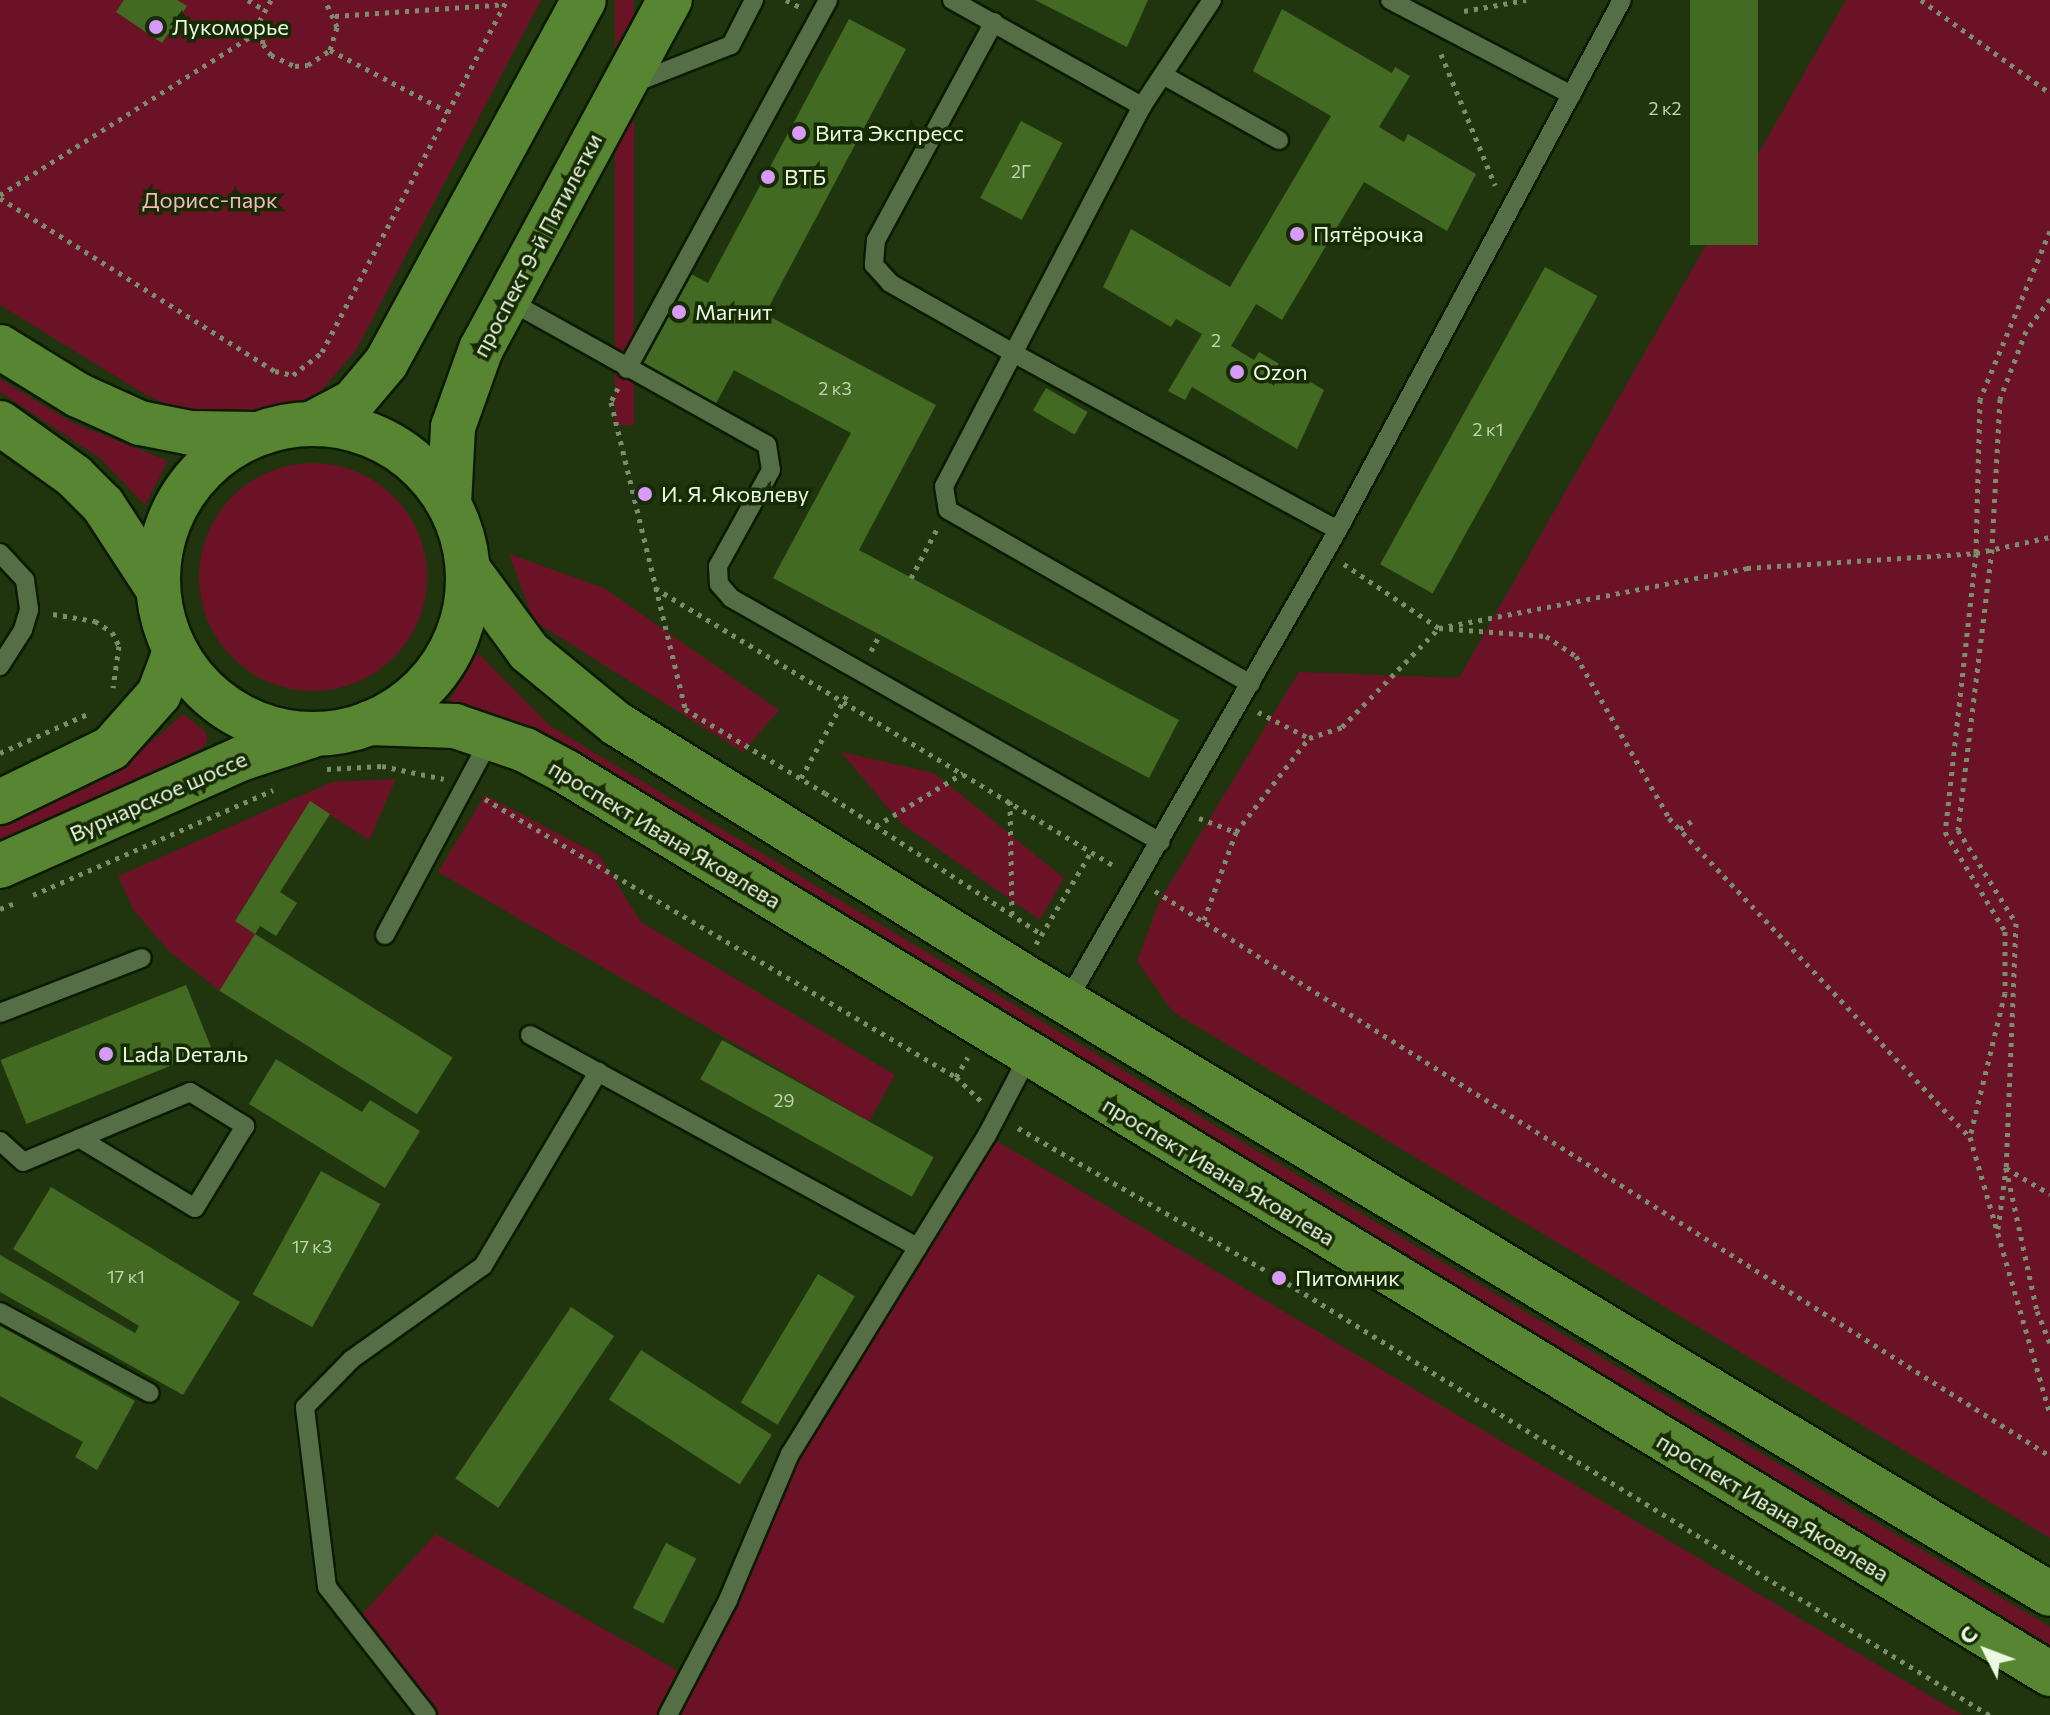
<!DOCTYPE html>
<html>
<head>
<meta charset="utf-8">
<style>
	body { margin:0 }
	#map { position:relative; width:2050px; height:1715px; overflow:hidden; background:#20350e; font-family:Commissioner,sans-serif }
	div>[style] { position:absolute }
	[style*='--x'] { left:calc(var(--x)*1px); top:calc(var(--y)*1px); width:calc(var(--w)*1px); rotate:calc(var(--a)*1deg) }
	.green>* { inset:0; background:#6c1227; transform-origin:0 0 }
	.round { border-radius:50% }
	.building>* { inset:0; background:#436a22; transform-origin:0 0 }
	.path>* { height:5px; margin-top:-2.5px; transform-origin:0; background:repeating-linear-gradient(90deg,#7b8d6d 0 4px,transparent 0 10px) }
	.roads { filter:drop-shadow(2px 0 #0b1b01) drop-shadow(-2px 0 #0b1b01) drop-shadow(0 2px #0b1b01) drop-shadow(0 -2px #0b1b01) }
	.service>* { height:18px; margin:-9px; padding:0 9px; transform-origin:9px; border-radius:9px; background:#566e45 }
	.primary>* { height:44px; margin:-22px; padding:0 22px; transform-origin:22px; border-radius:22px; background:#588532 }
	.primary>.ring { margin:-22px; padding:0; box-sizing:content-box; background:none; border:44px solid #588532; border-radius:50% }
	.dots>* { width:22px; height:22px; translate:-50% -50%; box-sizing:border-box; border:4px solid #162b04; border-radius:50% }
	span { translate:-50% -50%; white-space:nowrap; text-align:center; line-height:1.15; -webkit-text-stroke:7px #162b04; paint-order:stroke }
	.number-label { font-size:18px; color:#c1d5b2 }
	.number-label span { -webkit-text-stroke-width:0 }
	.poi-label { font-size:22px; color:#ebf9e2 }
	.left { translate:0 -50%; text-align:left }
	.park-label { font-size:22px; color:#f2b8bc }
	.street-label { font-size:22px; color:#ebf9e2 }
	.north { position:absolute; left:1946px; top:1611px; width:80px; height:80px; -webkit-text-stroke:6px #162b04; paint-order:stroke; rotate:312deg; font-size:22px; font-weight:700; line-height:32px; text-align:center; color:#ebf9e2 }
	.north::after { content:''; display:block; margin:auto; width:28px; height:36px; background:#ebf9e2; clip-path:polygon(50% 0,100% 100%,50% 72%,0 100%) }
</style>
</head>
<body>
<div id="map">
	<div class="green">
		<i style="clip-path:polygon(0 0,541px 0,356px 350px,303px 412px,228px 431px,148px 396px,0 305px)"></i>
		<i style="left:615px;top:0;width:19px;height:425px"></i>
		<i style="clip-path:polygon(1846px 0,2050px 0,2050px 1538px,1173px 1012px,1137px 961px,1160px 900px,1299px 672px,1459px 678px)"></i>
		<i style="clip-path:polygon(0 379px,71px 422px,168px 461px,145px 505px,100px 458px,0 392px)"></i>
		<i class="round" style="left:199px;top:463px;width:228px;height:228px"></i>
		<i style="clip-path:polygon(509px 554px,604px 588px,779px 710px,743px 752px,534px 621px)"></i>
		<i style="clip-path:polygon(478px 653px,550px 726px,2050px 1627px,2050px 1645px,544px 743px,442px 713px)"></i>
		<i style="clip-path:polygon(183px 714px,206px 732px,207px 743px,200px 749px,0 844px,0 828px,115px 774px)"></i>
		<i style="clip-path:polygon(841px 752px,934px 773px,1064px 878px,1040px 920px,901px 823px)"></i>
		<i style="clip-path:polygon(396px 779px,369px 840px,310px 802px,235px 920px,255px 934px,220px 991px,169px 951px,133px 909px,118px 876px,332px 782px)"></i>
		<i style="clip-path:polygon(485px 795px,599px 855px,641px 922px,895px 1075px,869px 1121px,438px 872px)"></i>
		<i style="clip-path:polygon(987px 1135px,1962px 1715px,427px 1715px,354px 1623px,436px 1534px,685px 1675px,790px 1454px)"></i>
	</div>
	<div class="building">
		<i style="clip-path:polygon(124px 0,177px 0,187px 6px,162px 43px,116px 12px)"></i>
		<i style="clip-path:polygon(1035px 0,1148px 0,1127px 47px)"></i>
		<i style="left:1690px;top:0;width:68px;height:245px"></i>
		<i style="clip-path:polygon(1282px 9px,1392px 73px,1395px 67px,1410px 76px,1379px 127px,1404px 142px,1408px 134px,1476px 174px,1447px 231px,1364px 182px,1282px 320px,1256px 304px,1231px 346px,1254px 360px,1259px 352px,1324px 390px,1297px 449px,1192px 387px,1185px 400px,1168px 391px,1202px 334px,1176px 319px,1171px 327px,1103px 287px,1131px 229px,1230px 287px,1331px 116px,1253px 71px)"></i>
		<i style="clip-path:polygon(849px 19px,906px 49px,765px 314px,936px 405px,859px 550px,1179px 720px,1149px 778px,773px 578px,851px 433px,734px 370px,714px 407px,636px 364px,687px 272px,708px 283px)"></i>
		<i style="left:1021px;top:121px;width:47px;height:87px;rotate:28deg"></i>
		<i style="left:1545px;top:267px;width:60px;height:340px;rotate:29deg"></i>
		<i style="left:1046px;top:388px;width:48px;height:26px;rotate:30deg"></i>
		<i style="clip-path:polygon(310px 801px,330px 814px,280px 892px,297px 903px,276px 936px,260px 926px,255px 934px,235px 921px)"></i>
		<i style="left:255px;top:934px;width:233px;height:67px;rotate:32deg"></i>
		<i style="left:186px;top:985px;width:69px;height:200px;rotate:68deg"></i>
		<i style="left:722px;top:1040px;width:242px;height:45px;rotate:29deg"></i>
		<i style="clip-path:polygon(276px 1059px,362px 1112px,370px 1100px,420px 1131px,385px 1188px,249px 1104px)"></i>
		<i style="left:321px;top:1171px;width:68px;height:141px;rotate:29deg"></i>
		<i style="clip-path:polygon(51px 1187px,240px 1302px,183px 1395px,0 1292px,0 1255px,135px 1333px,139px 1326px,13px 1249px)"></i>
		<i style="left:818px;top:1274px;width:43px;height:150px;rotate:31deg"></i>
		<i style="left:571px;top:1307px;width:52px;height:207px;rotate:34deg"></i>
		<i style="clip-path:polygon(0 1326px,135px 1401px,97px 1470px,75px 1457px,83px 1442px,0 1396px)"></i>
		<i style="left:641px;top:1350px;width:156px;height:59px;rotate:33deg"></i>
		<i style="left:666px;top:1543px;width:34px;height:73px;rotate:27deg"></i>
	</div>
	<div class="path">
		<i style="--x:248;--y:0;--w:17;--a:31"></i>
		<i style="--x:271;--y:0;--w:23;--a:119"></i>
		<i style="--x:260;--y:20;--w:24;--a:83"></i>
		<i style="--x:263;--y:44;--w:14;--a:54"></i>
		<i style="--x:271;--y:55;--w:26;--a:25"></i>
		<i style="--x:295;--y:66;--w:13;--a:-4"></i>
		<i style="--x:308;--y:65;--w:27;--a:-34"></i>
		<i style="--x:330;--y:50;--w:24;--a:-73"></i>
		<i style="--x:337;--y:27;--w:30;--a:-114"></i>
		<i style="--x:786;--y:0;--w:16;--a:27"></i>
		<i style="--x:1921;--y:0;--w:159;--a:35.8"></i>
		<i style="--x:1464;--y:11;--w:63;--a:-10.1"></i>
		<i style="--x:335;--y:16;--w:170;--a:-4"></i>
		<i style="--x:330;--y:50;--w:133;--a:27.7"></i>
		<i style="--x:1441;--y:54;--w:142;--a:67.6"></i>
		<i style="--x:0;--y:195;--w:307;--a:-32.3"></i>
		<i style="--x:0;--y:198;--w:325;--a:32.2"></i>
		<i style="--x:275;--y:371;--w:18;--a:13"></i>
		<i style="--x:293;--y:375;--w:37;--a:-38"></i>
		<i style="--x:322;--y:352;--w:398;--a:-62.3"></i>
		<i style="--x:2050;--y:231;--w:182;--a:112.6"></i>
		<i style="--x:1980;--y:399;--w:154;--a:91.5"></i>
		<i style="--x:1976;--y:553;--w:281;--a:96.3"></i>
		<i style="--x:1945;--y:832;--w:116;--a:58.8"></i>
		<i style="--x:2005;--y:931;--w:62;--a:90"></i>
		<i style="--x:2005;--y:993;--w:148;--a:103.7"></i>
		<i style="--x:1970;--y:1137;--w:289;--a:73.9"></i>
		<i style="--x:2050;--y:299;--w:40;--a:127"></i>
		<i style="--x:2026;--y:331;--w:73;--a:110.9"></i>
		<i style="--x:2000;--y:399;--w:150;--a:93.1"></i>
		<i style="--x:1992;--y:549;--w:283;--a:96.9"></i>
		<i style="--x:1958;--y:830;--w:110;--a:58.1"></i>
		<i style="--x:2016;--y:923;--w:245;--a:92.3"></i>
		<i style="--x:2006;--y:1168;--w:146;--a:77.8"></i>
		<i style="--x:2037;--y:1311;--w:35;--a:68"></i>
		<i style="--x:618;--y:388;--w:16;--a:117"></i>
		<i style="--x:611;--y:402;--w:316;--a:76.4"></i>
		<i style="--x:685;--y:709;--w:163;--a:31"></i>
		<i style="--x:825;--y:793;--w:258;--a:33.1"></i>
		<i style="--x:1344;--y:564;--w:115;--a:34"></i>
		<i style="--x:1439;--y:628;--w:107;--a:4.3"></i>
		<i style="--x:1546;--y:636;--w:36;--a:34"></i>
		<i style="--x:1576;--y:656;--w:187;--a:60.1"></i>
		<i style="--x:1669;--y:818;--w:437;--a:46.7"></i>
		<i style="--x:911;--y:578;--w:55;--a:-62"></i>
		<i style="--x:655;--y:588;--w:539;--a:31.18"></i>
		<i style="--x:53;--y:614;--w:43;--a:9.5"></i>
		<i style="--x:95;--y:621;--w:20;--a:33"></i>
		<i style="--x:112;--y:632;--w:16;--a:63"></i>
		<i style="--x:119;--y:646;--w:42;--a:98.1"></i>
		<i style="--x:871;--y:651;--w:19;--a:-62"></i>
		<i style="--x:1258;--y:712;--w:57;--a:27"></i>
		<i style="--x:1309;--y:738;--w:35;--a:-18"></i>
		<i style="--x:1342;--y:727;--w:139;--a:-45.6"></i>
		<i style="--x:1439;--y:628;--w:314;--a:-11"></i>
		<i style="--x:1747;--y:568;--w:229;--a:-3.7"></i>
		<i style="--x:1976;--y:553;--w:76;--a:-12.2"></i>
		<i style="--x:0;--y:753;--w:98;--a:-24"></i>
		<i style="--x:327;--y:769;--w:55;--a:-3.1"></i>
		<i style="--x:382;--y:766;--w:63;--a:11.8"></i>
		<i style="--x:801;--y:778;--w:99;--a:-61.1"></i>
		<i style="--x:485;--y:799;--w:547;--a:30.55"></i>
		<i style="--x:956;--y:1077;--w:35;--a:44"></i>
		<i style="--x:1010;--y:801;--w:113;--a:89"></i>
		<i style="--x:1199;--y:818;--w:40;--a:21"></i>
		<i style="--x:1236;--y:832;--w:119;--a:-52.2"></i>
		<i style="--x:876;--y:826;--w:102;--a:-31.3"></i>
		<i style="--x:1680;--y:829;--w:14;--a:-34"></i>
		<i style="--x:1155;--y:891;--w:1058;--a:32.26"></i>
		<i style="--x:33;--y:895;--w:262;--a:-23.6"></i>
		<i style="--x:0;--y:909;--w:18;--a:-22"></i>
		<i style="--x:1204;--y:920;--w:94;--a:-70"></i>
		<i style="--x:1036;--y:944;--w:107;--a:-59.1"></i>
		<i style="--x:956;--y:1077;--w:23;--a:-59"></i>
		<i style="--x:1018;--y:1128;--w:301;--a:29.9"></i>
		<i style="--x:1279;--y:1278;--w:834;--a:31.61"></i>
		<i style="--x:1998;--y:1229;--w:62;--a:-82.5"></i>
		<i style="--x:2006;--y:1168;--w:51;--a:30.6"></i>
	</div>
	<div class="roads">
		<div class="service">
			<i style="--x:952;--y:0;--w:218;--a:29.2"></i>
			<i style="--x:1212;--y:0;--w:127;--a:123.4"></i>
			<i style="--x:1142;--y:106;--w:428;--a:117.5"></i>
			<i style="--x:944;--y:486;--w:24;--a:81"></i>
			<i style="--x:948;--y:510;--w:349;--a:29.9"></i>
			<i style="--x:1390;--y:0;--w:205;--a:27.6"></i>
			<i style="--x:994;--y:22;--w:248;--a:118.4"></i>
			<i style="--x:876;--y:240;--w:25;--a:95"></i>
			<i style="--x:874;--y:265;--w:24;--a:48"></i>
			<i style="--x:890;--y:283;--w:142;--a:29.6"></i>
			<i style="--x:1013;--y:353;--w:370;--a:28.6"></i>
			<i style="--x:1163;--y:75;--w:133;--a:29.3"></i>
			<i style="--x:632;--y:84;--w:106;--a:-21.5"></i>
			<i style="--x:731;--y:45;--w:51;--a:-62.9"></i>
			<i style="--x:506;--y:299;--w:299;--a:29.2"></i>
			<i style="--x:767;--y:445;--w:25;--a:81"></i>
			<i style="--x:771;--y:470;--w:110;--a:118.9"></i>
			<i style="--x:718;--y:566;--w:18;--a:87"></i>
			<i style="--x:719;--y:584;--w:18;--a:49"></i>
			<i style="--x:731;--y:598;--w:494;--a:29.6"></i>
			<i style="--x:627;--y:369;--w:420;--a:-61.4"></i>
			<i style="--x:0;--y:553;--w:37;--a:47"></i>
			<i style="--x:25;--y:580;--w:30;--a:82"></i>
			<i style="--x:29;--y:610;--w:21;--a:107"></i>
			<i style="--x:23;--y:630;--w:43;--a:122.6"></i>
			<i style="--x:385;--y:935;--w:222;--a:-61.8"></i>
			<i style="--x:1066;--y:1003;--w:546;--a:-60.1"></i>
			<i style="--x:1338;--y:530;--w:601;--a:-61.82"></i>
			<i style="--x:0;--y:1013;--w:152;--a:-21.2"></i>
			<i style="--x:530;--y:1035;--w:442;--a:28.7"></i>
			<i style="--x:0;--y:1141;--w:31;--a:42"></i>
			<i style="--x:23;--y:1162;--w:181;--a:-22.7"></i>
			<i style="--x:190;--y:1092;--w:65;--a:31.7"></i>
			<i style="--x:245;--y:1126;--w:96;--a:121.4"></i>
			<i style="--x:195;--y:1208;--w:135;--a:-148.9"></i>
			<i style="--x:0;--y:1312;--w:170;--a:28.4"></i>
			<i style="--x:427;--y:1715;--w:162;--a:-128"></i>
			<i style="--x:327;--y:1587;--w:181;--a:-97"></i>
			<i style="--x:305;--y:1407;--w:67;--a:-45.6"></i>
			<i style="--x:352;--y:1359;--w:161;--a:-35.4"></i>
			<i style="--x:483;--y:1266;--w:226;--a:-59.3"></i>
			<i style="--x:668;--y:1715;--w:130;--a:-62.4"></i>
			<i style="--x:728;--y:1600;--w:159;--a:-67"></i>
			<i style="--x:790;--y:1454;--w:375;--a:-58.3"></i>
			<i style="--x:987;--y:1135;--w:88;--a:-62.3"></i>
		</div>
		<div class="primary">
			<i style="--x:0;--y:347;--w:92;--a:31.6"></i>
			<i style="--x:78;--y:395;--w:68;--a:24.3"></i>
			<i style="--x:140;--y:423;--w:52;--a:11.1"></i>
			<i style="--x:191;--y:433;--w:65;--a:0.9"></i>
			<i style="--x:0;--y:423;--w:91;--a:35.6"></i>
			<i style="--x:74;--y:476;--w:41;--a:45"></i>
			<i style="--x:103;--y:505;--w:100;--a:56.8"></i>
			<i style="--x:313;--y:423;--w:45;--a:-27.7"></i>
			<i style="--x:353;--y:402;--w:51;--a:-49.8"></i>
			<i style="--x:386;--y:363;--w:413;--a:-61.4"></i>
			<i class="ring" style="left:158px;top:424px;width:266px;height:266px"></i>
			<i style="--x:449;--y:504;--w:77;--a:-87"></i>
			<i style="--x:453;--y:427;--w:83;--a:-70.3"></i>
			<i style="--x:481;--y:349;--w:397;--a:-61.6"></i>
			<i style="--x:471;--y:573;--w:98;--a:53.7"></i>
			<i style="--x:529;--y:652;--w:114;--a:39.3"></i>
			<i style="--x:617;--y:724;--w:472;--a:31.8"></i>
			<i style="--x:1018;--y:973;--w:1204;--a:31.04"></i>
			<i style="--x:369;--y:723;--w:86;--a:2"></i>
			<i style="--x:455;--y:726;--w:74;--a:18.9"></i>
			<i style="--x:525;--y:750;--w:47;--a:28.2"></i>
			<i style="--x:566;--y:772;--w:1737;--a:31.29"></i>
			<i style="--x:0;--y:802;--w:123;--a:-25.9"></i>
			<i style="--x:111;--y:748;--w:72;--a:-48.4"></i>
			<i style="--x:159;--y:694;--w:43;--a:-69.4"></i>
			<i style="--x:0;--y:866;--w:266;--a:-24"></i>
			<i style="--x:243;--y:758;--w:71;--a:-17.9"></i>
		</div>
	</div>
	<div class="dots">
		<i style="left:156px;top:27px;background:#d89af8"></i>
		<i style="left:799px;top:133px;background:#d89af8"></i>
		<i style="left:768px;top:177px;background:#d89af8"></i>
		<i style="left:1297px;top:234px;background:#d89af8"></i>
		<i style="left:679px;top:312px;background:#d89af8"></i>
		<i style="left:1237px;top:372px;background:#d89af8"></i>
		<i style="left:645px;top:494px;background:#d89af8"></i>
		<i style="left:106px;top:1054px;background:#d89af8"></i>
		<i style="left:1279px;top:1278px;background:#d89af8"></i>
	</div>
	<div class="number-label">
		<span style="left:1665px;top:108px">2 к2</span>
		<span style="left:1021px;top:171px">2Г</span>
		<span style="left:1216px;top:340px">2</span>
		<span style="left:835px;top:388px">2 к3</span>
		<span style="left:1488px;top:429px">2 к1</span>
		<span style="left:784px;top:1100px">29</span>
		<span style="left:312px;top:1246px">17 к3</span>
		<span style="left:126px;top:1276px">17 к1</span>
	</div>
	<div class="poi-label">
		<span class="left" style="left:172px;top:27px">Лукоморье</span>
		<span class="left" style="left:815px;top:133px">Вита Экспресс</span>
		<span class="left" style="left:784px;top:177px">ВТБ</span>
		<span class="left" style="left:1313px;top:234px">Пятёрочка</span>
		<span class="left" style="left:695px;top:312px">Магнит</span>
		<span class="left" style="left:1253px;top:372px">Ozon</span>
		<span class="left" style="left:661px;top:494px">И. Я. Яковлеву</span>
		<span class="left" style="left:122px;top:1054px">Lada Dеталь</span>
		<span class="left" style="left:1295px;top:1278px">Питомник</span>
	</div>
	<div class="park-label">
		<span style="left:210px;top:200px">Дорисс-парк</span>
	</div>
	<div class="street-label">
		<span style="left:537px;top:245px;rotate:-62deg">проспект 9-й Пятилетки</span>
		<span style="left:158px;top:796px;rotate:-24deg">Вурнарское шоссе</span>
		<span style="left:665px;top:834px;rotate:31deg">проспект Ивана Яковлева</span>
		<span style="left:1219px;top:1171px;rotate:31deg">проспект Ивана Яковлева</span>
		<span style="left:1773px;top:1507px;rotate:31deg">проспект Ивана Яковлева</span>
	</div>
	<div class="north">С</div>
</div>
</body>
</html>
